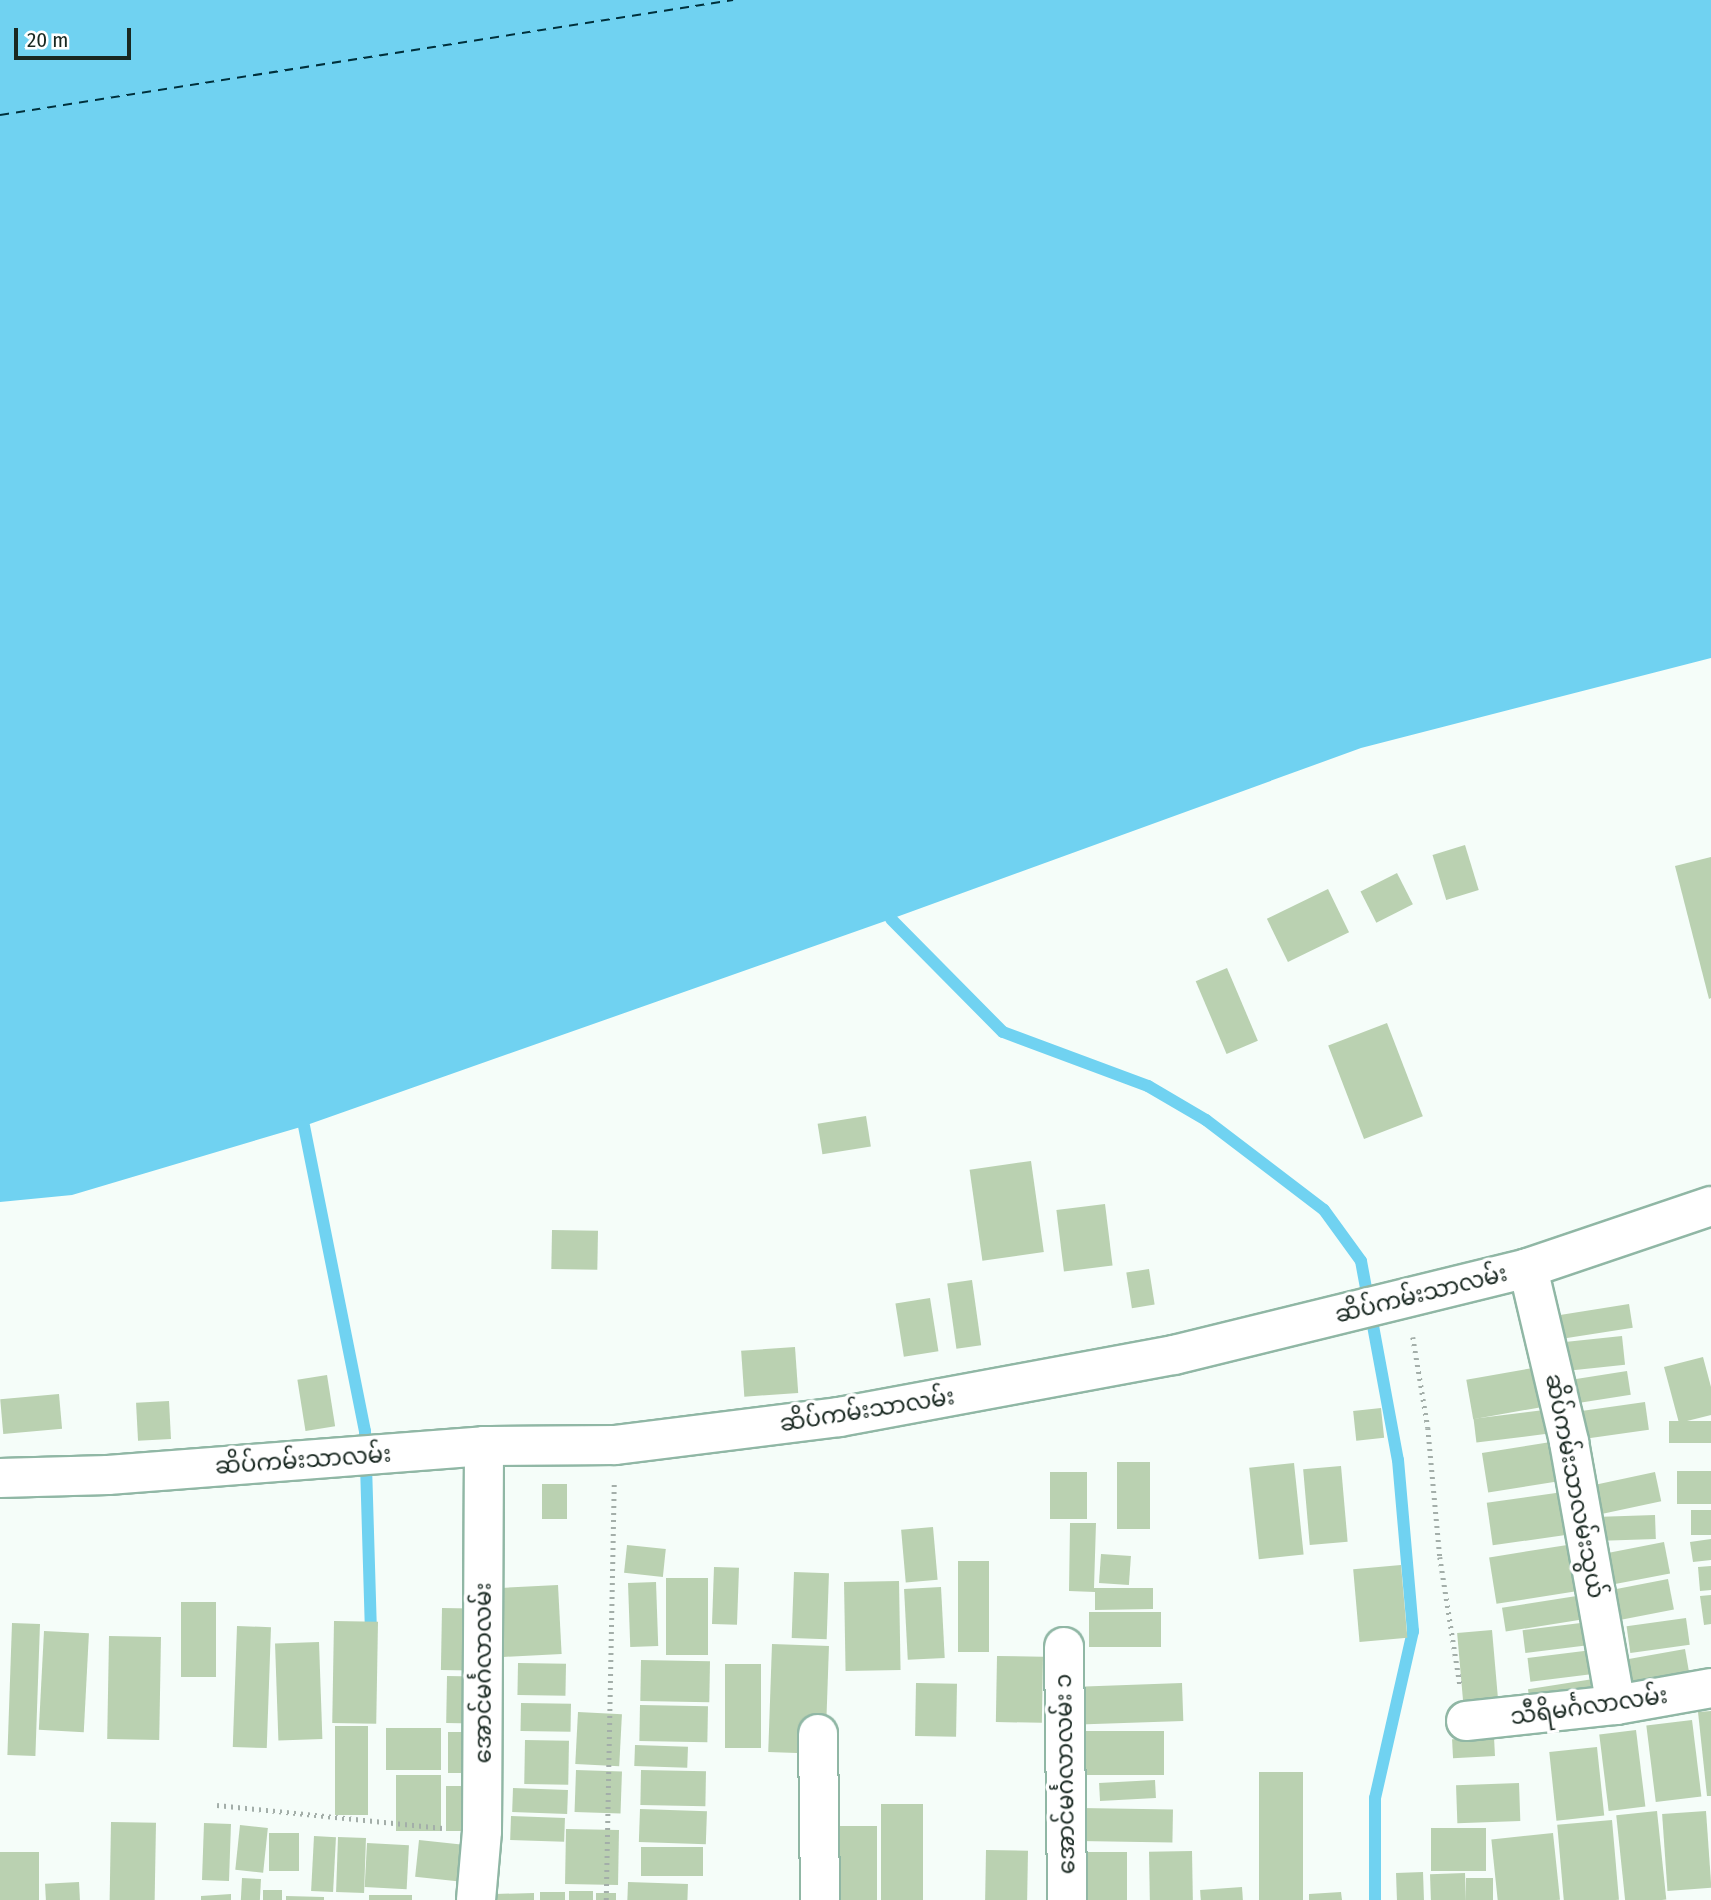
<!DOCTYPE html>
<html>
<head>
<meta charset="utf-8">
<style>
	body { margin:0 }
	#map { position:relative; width:1711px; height:1900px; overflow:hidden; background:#f5fdf9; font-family:"Fira Sans Condensed","Noto Sans Myanmar",sans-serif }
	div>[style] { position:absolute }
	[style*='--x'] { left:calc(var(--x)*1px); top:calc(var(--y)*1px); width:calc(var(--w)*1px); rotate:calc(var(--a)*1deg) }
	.water>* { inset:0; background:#70d2f1 }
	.stream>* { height:12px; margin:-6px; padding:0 6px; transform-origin:6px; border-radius:6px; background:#70d2f1 }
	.ferry>* { height:2px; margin-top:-1px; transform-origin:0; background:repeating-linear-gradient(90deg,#00303c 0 9px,transparent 0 16px) }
	.building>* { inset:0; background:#bad1b1; transform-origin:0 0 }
	.path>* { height:4.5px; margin-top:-2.25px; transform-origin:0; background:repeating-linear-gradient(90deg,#a3aea9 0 2px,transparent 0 7px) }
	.roads { filter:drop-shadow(2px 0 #90b7a5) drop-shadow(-2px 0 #90b7a5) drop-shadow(0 2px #90b7a5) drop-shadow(0 -2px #90b7a5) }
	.minor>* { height:38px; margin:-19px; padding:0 19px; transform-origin:19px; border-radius:19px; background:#fff }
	span { translate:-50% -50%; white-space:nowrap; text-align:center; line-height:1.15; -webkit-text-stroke:7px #fff; paint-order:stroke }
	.street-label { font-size:23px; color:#192821 }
	.scale { position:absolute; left:14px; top:28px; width:117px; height:32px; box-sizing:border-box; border:4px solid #192821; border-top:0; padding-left:9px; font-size:21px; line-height:24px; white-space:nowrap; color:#192821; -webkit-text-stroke:5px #fff; paint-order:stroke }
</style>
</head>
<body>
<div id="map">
	<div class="water">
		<i style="clip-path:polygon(0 0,1711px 0,1711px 658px,1361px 748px,891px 919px,304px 1126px,72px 1195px,0 1202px)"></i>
	</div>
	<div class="stream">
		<i style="--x:891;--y:919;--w:159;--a:45.3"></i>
		<i style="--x:1003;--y:1032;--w:155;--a:20.4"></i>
		<i style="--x:1148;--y:1086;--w:67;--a:30.4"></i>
		<i style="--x:1206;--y:1120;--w:148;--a:37.3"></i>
		<i style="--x:1324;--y:1210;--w:63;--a:54"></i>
		<i style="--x:1361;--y:1261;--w:202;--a:79.5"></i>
		<i style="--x:1398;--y:1460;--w:172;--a:85"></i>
		<i style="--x:1413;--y:1631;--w:171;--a:102.8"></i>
		<i style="--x:1375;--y:1798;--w:102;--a:90"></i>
		<i style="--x:304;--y:1126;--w:311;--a:78.7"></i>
		<i style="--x:365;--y:1431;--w:197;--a:88.3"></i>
	</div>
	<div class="ferry">
		<i style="--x:0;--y:115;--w:742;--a:-8.92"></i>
	</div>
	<div class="building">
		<i style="left:1465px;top:845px;width:47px;height:34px;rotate:73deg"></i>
		<i style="clip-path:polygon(1711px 857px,1711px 998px,1709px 999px,1675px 866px)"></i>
		<i style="left:1397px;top:873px;width:35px;height:41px;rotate:63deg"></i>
		<i style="left:1328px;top:889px;width:48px;height:68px;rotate:64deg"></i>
		<i style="left:1227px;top:968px;width:79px;height:34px;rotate:67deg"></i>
		<i style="left:1387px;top:1023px;width:100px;height:63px;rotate:69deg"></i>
		<i style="left:866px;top:1116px;width:31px;height:49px;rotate:81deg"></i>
		<i style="left:1031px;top:1161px;width:92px;height:62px;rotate:82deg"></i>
		<i style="left:1105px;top:1204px;width:62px;height:49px;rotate:83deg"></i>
		<i style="left:552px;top:1230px;width:46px;height:39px;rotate:1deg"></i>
		<i style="left:1149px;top:1269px;width:36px;height:23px;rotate:81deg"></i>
		<i style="left:972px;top:1280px;width:66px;height:25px;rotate:82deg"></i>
		<i style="left:930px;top:1298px;width:54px;height:35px;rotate:81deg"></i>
		<i style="left:1629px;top:1304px;width:24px;height:73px;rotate:81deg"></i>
		<i style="left:1622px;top:1336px;width:29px;height:55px;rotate:84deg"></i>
		<i style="left:795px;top:1347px;width:46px;height:54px;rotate:86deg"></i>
		<i style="clip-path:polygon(1703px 1357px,1711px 1387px,1711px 1415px,1679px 1423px,1664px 1367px)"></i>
		<i style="left:1550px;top:1365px;width:40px;height:85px;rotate:80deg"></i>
		<i style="left:1627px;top:1371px;width:24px;height:58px;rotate:81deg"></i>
		<i style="left:327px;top:1375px;width:52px;height:30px;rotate:81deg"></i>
		<i style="left:59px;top:1394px;width:35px;height:59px;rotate:85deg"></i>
		<i style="left:169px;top:1401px;width:38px;height:33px;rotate:87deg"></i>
		<i style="left:1645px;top:1402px;width:28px;height:66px;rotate:82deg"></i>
		<i style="left:1381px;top:1408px;width:30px;height:28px;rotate:84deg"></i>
		<i style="left:1544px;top:1410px;width:24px;height:71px;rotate:83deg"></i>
		<i style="left:1711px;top:1421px;width:22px;height:42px;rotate:90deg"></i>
		<i style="left:1557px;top:1441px;width:40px;height:76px;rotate:81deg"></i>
		<i style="left:1117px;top:1462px;width:33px;height:67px"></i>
		<i style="left:1294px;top:1463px;width:92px;height:45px;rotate:84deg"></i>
		<i style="left:1341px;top:1466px;width:76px;height:38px;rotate:85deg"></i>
		<i style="left:1711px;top:1471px;width:33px;height:34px;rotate:90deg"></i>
		<i style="left:1050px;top:1472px;width:37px;height:47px"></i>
		<i style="left:1655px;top:1472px;width:30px;height:67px;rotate:78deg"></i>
		<i style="left:542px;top:1484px;width:25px;height:35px"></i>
		<i style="left:1563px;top:1492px;width:43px;height:77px;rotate:82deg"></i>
		<i style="left:1711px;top:1510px;width:25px;height:20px;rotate:90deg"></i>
		<i style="left:1655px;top:1515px;width:24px;height:53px;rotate:88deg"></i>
		<i style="clip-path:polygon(1070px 1523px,1096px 1523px,1094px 1588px,1153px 1588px,1153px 1609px,1095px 1610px,1095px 1592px,1069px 1591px)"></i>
		<i style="left:933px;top:1527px;width:53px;height:32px;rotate:85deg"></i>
		<i style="clip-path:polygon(1711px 1539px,1711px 1560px,1693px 1562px,1690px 1542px)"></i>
		<i style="left:1664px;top:1542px;width:32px;height:60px;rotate:79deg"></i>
		<i style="left:1580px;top:1543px;width:47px;height:92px;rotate:81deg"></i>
		<i style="left:627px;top:1545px;width:39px;height:28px;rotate:6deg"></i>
		<i style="left:1101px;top:1554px;width:30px;height:29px;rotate:4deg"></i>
		<i style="left:958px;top:1561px;width:31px;height:91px"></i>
		<i style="left:1401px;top:1565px;width:73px;height:48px;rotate:85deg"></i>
		<i style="clip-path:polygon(1711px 1566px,1711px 1590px,1700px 1591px,1698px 1567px)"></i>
		<i style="left:714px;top:1567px;width:25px;height:57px;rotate:2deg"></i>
		<i style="left:794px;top:1572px;width:35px;height:66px;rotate:2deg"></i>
		<i style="left:666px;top:1578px;width:42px;height:77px"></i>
		<i style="left:1668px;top:1579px;width:31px;height:63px;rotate:79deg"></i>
		<i style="left:899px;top:1581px;width:89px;height:55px;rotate:89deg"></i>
		<i style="left:656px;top:1582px;width:64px;height:28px;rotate:88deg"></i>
		<i style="left:558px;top:1585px;width:69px;height:62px;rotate:87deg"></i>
		<i style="left:941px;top:1587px;width:71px;height:37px;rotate:87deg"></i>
		<i style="left:1583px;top:1595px;width:24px;height:82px;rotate:81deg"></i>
		<i style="clip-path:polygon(1711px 1595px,1711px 1624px,1704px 1625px,1700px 1596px)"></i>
		<i style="left:181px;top:1602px;width:35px;height:75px"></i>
		<i style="left:442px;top:1608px;width:45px;height:62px;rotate:1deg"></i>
		<i style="left:1161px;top:1612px;width:35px;height:72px;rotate:90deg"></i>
		<i style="left:1686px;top:1618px;width:27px;height:60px;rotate:82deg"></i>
		<i style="left:334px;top:1621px;width:44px;height:102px;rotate:1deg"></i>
		<i style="left:1597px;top:1621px;width:23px;height:75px;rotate:83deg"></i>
		<i style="left:12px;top:1623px;width:28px;height:132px;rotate:2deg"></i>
		<i style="left:237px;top:1626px;width:34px;height:121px;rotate:2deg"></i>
		<i style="left:1492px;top:1630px;width:74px;height:35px;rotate:85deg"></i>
		<i style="left:44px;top:1631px;width:45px;height:99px;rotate:3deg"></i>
		<i style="left:109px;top:1636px;width:52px;height:103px;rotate:1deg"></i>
		<i style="left:319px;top:1642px;width:97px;height:44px;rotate:88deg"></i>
		<i style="left:772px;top:1644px;width:57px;height:108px;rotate:2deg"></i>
		<i style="left:1685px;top:1649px;width:23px;height:60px;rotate:80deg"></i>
		<i style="left:1592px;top:1650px;width:24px;height:65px;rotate:83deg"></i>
		<i style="left:997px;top:1656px;width:46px;height:66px;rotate:1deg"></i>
		<i style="left:641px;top:1660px;width:69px;height:41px;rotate:1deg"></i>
		<i style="left:518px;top:1663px;width:48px;height:32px;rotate:1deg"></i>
		<i style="left:725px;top:1664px;width:36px;height:84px"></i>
		<i style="left:447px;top:1676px;width:56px;height:47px;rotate:1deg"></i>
		<i style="left:1606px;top:1677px;width:25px;height:79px;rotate:81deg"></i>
		<i style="left:916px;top:1683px;width:41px;height:53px;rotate:1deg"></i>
		<i style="left:1182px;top:1683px;width:38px;height:104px;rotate:88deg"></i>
		<i style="left:521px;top:1703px;width:50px;height:28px;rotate:1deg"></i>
		<i style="left:640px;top:1705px;width:68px;height:36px;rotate:1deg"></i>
		<i style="clip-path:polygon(1711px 1711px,1711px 1796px,1707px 1796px,1698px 1712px)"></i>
		<i style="left:578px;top:1712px;width:44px;height:52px;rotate:3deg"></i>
		<i style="left:1692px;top:1720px;width:77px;height:46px;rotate:83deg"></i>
		<i style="left:335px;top:1726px;width:33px;height:89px"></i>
		<i style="left:386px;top:1728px;width:55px;height:42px"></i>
		<i style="left:1636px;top:1730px;width:77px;height:37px;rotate:83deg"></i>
		<i style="left:1081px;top:1731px;width:83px;height:44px"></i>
		<i style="left:448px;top:1732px;width:51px;height:41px"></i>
		<i style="left:1494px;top:1737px;width:19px;height:42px;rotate:87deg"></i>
		<i style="left:525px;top:1740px;width:44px;height:44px;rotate:1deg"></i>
		<i style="left:635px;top:1745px;width:53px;height:21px;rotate:2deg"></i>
		<i style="left:1597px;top:1747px;width:69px;height:48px;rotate:84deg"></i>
		<i style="left:576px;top:1770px;width:46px;height:42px;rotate:2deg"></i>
		<i style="left:641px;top:1770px;width:65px;height:35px;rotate:1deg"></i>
		<i style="left:1259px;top:1772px;width:44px;height:128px"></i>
		<i style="left:441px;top:1775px;width:56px;height:45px;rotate:90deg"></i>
		<i style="left:1155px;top:1780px;width:18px;height:56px;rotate:87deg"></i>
		<i style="left:1519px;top:1783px;width:38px;height:63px;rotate:88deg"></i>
		<i style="left:446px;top:1786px;width:19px;height:45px"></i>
		<i style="left:513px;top:1788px;width:55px;height:24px;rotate:2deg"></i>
		<i style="left:881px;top:1804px;width:42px;height:96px"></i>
		<i style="left:1080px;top:1808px;width:93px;height:33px;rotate:1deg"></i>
		<i style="left:640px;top:1809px;width:67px;height:33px;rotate:2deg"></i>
		<i style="left:1657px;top:1811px;width:89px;height:41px;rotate:84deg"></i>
		<i style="left:1706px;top:1811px;width:77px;height:44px;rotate:86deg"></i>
		<i style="left:511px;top:1816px;width:54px;height:24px;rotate:2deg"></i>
		<i style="left:1612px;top:1820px;width:80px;height:55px;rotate:85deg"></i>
		<i style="left:111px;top:1822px;width:45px;height:78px;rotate:1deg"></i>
		<i style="left:204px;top:1823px;width:27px;height:57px;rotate:2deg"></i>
		<i style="left:240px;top:1825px;width:28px;height:45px;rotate:6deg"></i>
		<i style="left:832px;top:1826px;width:45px;height:74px"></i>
		<i style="left:1486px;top:1828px;width:43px;height:55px;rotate:90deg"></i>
		<i style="left:566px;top:1829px;width:53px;height:55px;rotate:1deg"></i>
		<i style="left:269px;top:1833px;width:30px;height:38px"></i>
		<i style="left:1553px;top:1833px;width:67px;height:62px;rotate:84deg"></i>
		<i style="left:314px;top:1836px;width:22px;height:55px;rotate:3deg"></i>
		<i style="left:338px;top:1837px;width:28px;height:55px;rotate:2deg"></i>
		<i style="left:419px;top:1840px;width:54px;height:37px;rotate:6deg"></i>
		<i style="left:367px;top:1843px;width:42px;height:44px;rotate:3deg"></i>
		<i style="left:641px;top:1847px;width:62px;height:29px"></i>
		<i style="left:986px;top:1850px;width:42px;height:50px;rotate:1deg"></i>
		<i style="left:1192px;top:1851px;width:49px;height:43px;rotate:89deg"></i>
		<i style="left:0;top:1852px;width:39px;height:48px"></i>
		<i style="left:1079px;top:1852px;width:48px;height:48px"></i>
		<i style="left:1423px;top:1872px;width:28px;height:27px;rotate:88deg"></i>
		<i style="left:1465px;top:1873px;width:27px;height:35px;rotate:88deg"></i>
		<i style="left:242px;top:1878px;width:19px;height:22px;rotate:3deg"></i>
		<i style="left:1493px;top:1878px;width:22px;height:27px;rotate:90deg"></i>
		<i style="left:79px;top:1882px;width:18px;height:34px;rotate:87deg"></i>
		<i style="left:628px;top:1882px;width:60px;height:18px;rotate:2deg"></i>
		<i style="left:1242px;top:1887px;width:13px;height:42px;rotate:86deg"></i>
		<i style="left:263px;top:1890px;width:19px;height:10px"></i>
		<i style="left:569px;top:1891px;width:24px;height:9px"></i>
		<i style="left:540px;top:1892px;width:25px;height:8px"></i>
		<i style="clip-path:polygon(1341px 1892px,1342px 1900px,1309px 1900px,1309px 1894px)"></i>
		<i style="clip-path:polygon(534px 1893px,534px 1900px,495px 1900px,495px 1894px)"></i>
		<i style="left:596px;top:1893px;width:20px;height:7px"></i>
		<i style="clip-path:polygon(231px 1894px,231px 1900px,201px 1900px,201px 1896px)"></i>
		<i style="left:369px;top:1895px;width:43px;height:5px"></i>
		<i style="clip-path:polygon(286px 1896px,324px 1897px,324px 1900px,286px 1900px)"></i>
	</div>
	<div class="path">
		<i style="--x:1413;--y:1337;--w:92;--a:80.6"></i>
		<i style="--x:1428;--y:1428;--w:130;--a:84.7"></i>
		<i style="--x:1440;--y:1557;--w:130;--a:81.1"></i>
		<i style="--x:217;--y:1805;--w:227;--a:5.8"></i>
		<i style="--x:606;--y:1900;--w:416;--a:-88.9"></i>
	</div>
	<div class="roads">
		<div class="minor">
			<i style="--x:1528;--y:1268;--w:179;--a:76.7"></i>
			<i style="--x:1569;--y:1442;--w:267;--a:79.9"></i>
			<i style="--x:0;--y:1478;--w:108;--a:-1.6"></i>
			<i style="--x:108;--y:1475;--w:377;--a:-4.4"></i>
			<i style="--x:484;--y:1446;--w:131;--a:-0.4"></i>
			<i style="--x:615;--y:1445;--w:226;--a:-7.1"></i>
			<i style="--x:839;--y:1417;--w:341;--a:-10.5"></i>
			<i style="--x:1174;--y:1355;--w:365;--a:-13.8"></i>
			<i style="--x:1528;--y:1268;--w:193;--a:-18.7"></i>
			<i style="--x:1064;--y:1647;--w:253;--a:89.3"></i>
			<i style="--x:1466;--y:1721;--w:151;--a:-6.1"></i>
			<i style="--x:1616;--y:1705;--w:97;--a:-10.1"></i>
			<i style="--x:818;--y:1734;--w:166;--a:89.3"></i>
			<i style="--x:476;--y:1900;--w:69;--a:-85"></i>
			<i style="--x:482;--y:1831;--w:385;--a:-89.7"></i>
		</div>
	</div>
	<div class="street-label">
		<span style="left:1421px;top:1294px;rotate:-14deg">ဆိပ်ကမ်းသာလမ်း</span>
		<span style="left:867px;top:1410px;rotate:-9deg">ဆိပ်ကမ်းသာလမ်း</span>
		<span style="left:303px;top:1460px;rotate:-4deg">ဆိပ်ကမ်းသာလမ်း</span>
		<span style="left:1575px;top:1486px;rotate:79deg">ဆိပ်ကမ်းသာလမ်းသွယ်</span>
		<span style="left:483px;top:1673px;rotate:-90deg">အောင်မင်္ဂလာလမ်း</span>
		<span style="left:1589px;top:1706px;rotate:-8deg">သီရိမင်္ဂလာလမ်း</span>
		<span style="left:1065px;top:1774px;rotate:-91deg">အောင်မင်္ဂလာလမ်း ၁</span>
	</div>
	<div class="scale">20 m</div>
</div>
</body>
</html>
